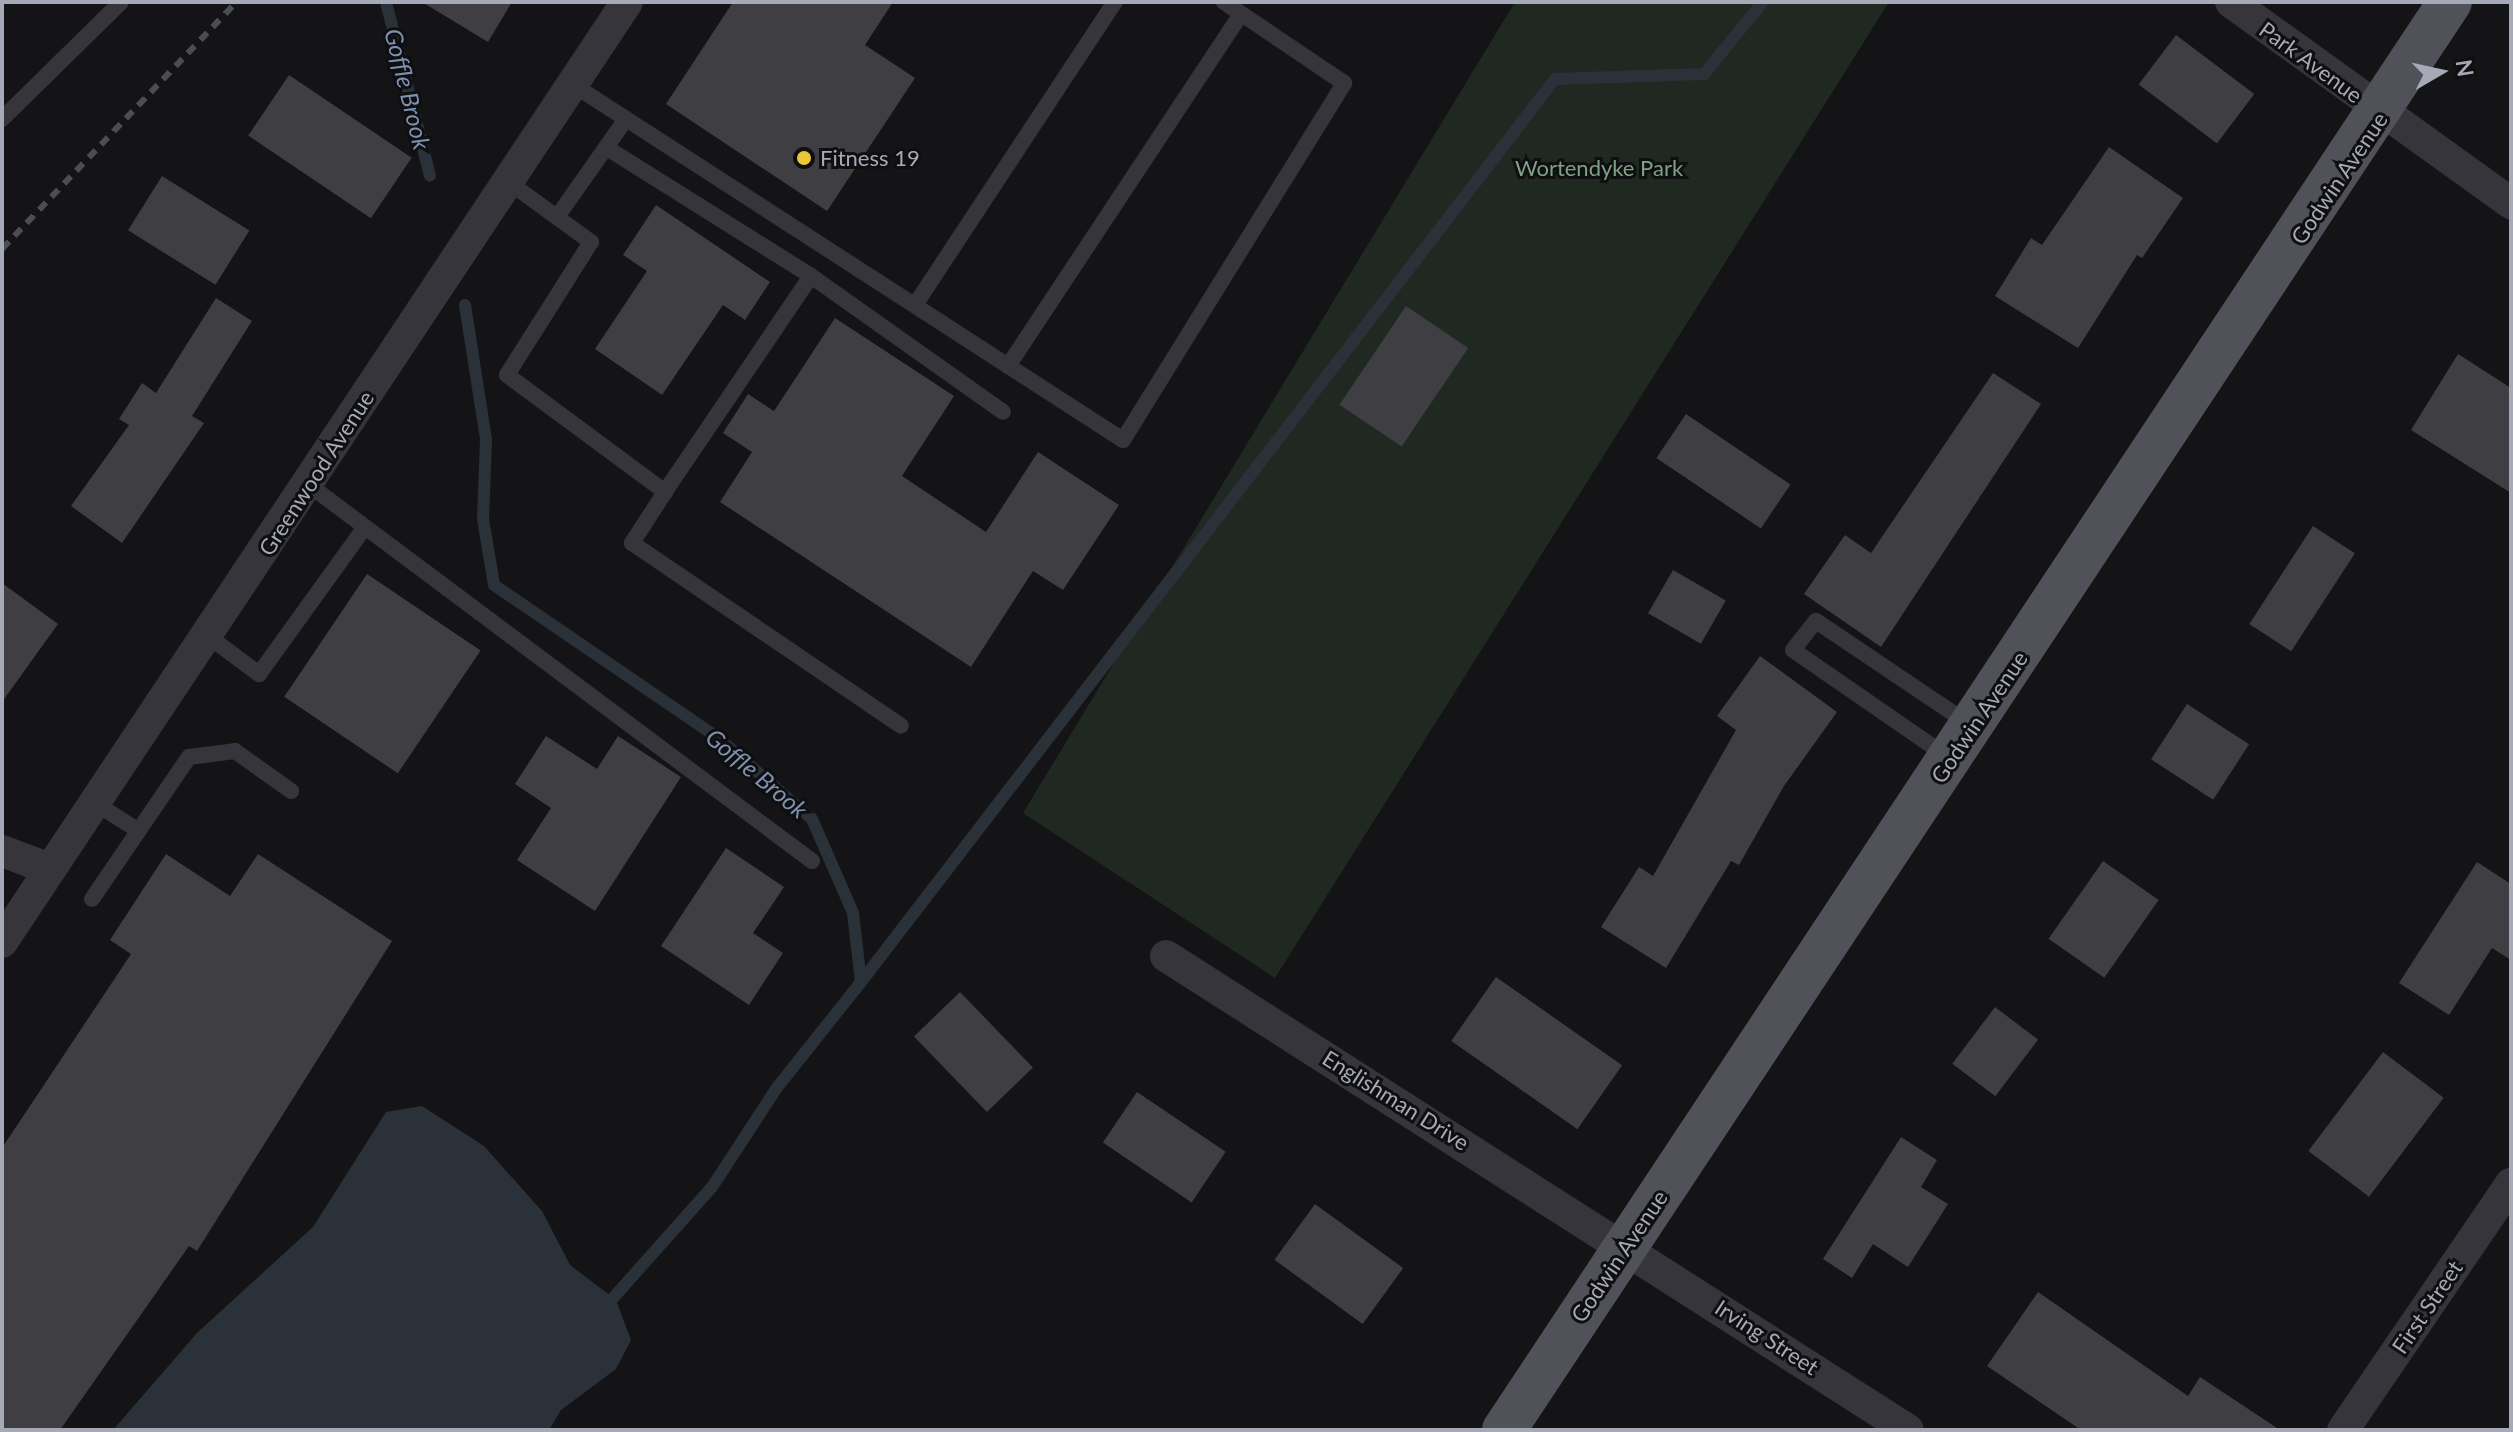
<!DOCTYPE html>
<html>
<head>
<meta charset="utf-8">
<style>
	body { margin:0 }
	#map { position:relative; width:2513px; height:1432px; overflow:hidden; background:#141416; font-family:Lato,sans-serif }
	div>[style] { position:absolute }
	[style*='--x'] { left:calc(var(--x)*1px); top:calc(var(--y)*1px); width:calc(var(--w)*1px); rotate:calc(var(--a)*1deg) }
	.green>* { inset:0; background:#202822 }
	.water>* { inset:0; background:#2b3139 }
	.stream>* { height:12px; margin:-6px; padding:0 6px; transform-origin:6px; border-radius:6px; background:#2b3139 }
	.building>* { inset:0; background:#3e3e43; transform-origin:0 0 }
	.service>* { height:16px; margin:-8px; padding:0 8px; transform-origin:8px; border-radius:8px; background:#35353b }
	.minor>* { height:32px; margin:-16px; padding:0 16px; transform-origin:16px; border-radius:16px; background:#35353b }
	.primary>* { height:44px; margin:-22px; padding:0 22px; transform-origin:22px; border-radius:22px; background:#515259 }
	.rail>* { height:6px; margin-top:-3px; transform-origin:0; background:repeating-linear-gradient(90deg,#4c4d54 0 10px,transparent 0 18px) }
	.dots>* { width:22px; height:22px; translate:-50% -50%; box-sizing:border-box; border:4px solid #0f0f11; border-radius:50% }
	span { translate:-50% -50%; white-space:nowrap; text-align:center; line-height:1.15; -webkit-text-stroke:6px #0f0f11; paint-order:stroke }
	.street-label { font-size:22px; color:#a6a9b6 }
	.poi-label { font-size:22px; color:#a6a9b6 }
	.left { translate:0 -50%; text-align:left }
	.park-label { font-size:22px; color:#7ea084 }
	.water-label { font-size:24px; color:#7e92b0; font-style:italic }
	.frame { position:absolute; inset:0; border:4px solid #a6a9b6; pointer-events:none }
	.north { position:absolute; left:2401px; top:32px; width:80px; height:80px; -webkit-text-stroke:6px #0f0f11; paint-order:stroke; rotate:81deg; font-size:22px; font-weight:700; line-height:32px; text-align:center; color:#a6a9b6 }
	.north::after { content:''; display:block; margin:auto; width:28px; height:36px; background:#a6a9b6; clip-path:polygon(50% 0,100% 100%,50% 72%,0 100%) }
</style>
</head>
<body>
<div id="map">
	<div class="green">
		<i style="clip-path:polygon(1515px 2px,1889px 2px,1275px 978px,1023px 813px)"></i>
	</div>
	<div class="water">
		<i style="clip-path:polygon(422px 1106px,484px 1146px,542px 1211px,570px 1265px,616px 1300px,631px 1340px,616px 1369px,561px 1410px,549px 1430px,113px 1430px,197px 1333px,313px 1227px,386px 1112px)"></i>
	</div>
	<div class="stream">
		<i style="--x:386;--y:2;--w:179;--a:75.8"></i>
		<i style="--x:465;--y:305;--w:136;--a:81.1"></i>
		<i style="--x:486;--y:439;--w:80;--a:92.1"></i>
		<i style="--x:483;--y:519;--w:67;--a:80.5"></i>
		<i style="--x:494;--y:585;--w:270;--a:34.3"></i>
		<i style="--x:717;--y:737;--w:125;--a:40.8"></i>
		<i style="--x:812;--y:819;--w:103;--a:66.4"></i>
		<i style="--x:853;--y:913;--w:69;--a:83.4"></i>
		<i style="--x:861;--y:982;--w:137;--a:128.5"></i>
		<i style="--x:776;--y:1089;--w:117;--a:123.1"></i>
		<i style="--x:712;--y:1187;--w:161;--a:131.7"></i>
		<i style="--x:861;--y:982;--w:1139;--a:-52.46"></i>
		<i style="--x:1555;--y:79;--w:149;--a:-1.9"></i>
		<i style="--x:1704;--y:74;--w:93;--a:-50.7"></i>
	</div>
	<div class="building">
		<i style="clip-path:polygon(422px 2px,512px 2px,488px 42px)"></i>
		<i style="clip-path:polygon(733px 2px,893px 2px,865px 45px,915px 78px,827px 211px,666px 104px)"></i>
		<i style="left:2176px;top:35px;width:98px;height:62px;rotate:37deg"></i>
		<i style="left:289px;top:75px;width:148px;height:73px;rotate:34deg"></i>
		<i style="clip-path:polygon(2109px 147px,2183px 198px,2142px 258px,2137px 255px,2078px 348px,1995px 296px,2031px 238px,2042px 245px)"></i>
		<i style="left:162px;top:176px;width:103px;height:64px;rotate:32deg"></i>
		<i style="clip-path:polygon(656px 205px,770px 282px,745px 320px,723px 305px,662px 395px,595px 349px,647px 271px,623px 255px)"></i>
		<i style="clip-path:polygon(216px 298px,252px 321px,192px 416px,204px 423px,122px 543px,71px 506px,129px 425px,119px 419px,142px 383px,156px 393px)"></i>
		<i style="left:1406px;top:306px;width:75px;height:119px;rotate:34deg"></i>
		<i style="clip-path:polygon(835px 318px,954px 396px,902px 476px,986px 532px,1038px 452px,1119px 505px,1063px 590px,1033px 571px,971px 667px,720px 502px,752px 452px,723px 433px,748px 394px,774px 411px)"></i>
		<i style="clip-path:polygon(2458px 354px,2511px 388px,2511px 493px,2411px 430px)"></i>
		<i style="clip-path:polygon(1993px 373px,2041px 404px,1881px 647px,1804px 594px,1845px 535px,1871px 553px)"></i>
		<i style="left:1686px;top:414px;width:126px;height:53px;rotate:34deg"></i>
		<i style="left:2313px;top:526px;width:50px;height:117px;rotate:33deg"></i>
		<i style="left:1673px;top:570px;width:61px;height:50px;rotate:30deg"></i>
		<i style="left:367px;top:574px;width:137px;height:148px;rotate:34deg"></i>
		<i style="clip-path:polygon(2px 583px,58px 624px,2px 702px)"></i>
		<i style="clip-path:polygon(1760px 656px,1837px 712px,1784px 786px,1739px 865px,1731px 861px,1666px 968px,1601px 927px,1639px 867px,1653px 876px,1736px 730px,1717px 716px)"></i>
		<i style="left:2187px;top:704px;width:74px;height:66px;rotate:33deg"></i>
		<i style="clip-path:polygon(546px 736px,597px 769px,618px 736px,681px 777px,595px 911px,517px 860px,551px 808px,515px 784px)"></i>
		<i style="clip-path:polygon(726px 848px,784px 887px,753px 933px,783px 953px,749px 1005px,661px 946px)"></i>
		<i style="clip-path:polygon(166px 854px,230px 896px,258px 854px,392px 941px,197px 1251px,189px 1246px,60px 1430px,2px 1430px,2px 1148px,131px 954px,110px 940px)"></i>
		<i style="left:2103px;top:861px;width:68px;height:95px;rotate:35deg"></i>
		<i style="clip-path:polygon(2477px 862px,2511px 884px,2511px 960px,2492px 948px,2449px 1015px,2399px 983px)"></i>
		<i style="left:1496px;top:977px;width:154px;height:78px;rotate:35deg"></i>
		<i style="left:960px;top:992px;width:105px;height:64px;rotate:46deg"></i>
		<i style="left:1995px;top:1007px;width:54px;height:71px;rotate:37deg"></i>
		<i style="left:2383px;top:1052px;width:76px;height:124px;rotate:37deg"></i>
		<i style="left:1137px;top:1092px;width:107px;height:61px;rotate:34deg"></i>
		<i style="clip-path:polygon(1901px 1137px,1937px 1160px,1921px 1187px,1948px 1204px,1908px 1267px,1873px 1244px,1852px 1278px,1823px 1259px)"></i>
		<i style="left:1315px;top:1204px;width:109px;height:69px;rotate:36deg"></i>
		<i style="clip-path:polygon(2038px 1292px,2188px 1396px,2200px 1377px,2280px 1430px,2081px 1430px,1987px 1366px)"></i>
	</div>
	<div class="service">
		<i style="--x:572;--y:84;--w:656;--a:32.87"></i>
		<i style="--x:1123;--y:440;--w:420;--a:-58.2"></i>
		<i style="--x:1344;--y:83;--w:145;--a:-146"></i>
		<i style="--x:2;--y:119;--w:167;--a:-44.5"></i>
		<i style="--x:607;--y:148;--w:241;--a:32.1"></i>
		<i style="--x:811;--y:276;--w:261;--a:124.1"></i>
		<i style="--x:507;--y:181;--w:104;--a:36"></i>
		<i style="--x:591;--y:242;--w:157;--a:122.3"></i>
		<i style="--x:507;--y:375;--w:197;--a:36.5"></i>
		<i style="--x:665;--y:492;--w:61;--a:122.9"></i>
		<i style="--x:632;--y:543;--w:325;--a:34.2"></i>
		<i style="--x:557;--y:217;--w:120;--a:-54.9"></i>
		<i style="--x:811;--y:276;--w:235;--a:35.3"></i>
		<i style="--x:915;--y:305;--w:363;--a:-56.6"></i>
		<i style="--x:1008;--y:366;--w:422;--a:-56.5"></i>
		<i style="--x:309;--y:485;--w:628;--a:36.78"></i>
		<i style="--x:208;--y:636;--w:64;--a:36.7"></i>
		<i style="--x:259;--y:674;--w:181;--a:-54.2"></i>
		<i style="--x:1948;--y:757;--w:188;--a:-145.4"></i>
		<i style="--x:1793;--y:650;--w:37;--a:-52"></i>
		<i style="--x:1816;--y:621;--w:187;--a:33.9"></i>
		<i style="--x:95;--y:803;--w:52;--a:32.5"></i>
		<i style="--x:92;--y:899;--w:172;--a:-55.7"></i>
		<i style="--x:189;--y:757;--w:46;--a:-7.4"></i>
		<i style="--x:235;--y:751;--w:69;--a:35.5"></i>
	</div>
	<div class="minor">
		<i style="--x:2231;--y:2;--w:345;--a:35.7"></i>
		<i style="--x:2;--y:851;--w:51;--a:20.6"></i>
		<i style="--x:2;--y:942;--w:1129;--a:-56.38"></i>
		<i style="--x:1166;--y:956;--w:880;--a:32.57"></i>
		<i style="--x:2343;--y:1430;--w:298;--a:-55.7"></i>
	</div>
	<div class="primary">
		<i style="--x:1504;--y:1430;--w:1713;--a:-56.48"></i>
	</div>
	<div class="rail">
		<i style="--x:2;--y:249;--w:340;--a:-46.5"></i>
	</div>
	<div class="dots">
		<i style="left:804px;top:158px;background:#ebc636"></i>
	</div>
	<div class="street-label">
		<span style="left:2311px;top:62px;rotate:36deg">Park Avenue</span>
		<span style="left:2339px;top:178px;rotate:-56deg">Godwin Avenue</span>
		<span style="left:316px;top:473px;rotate:-57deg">Greenwood Avenue</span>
		<span style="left:1979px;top:717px;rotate:-56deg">Godwin Avenue</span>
		<span style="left:1396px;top:1100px;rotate:32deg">Englishman Drive</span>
		<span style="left:1619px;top:1256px;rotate:-56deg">Godwin Avenue</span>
		<span style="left:2427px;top:1307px;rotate:-56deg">First Street</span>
		<span style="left:1767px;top:1337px;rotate:33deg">Irving Street</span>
	</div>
	<div class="poi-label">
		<span class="left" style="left:820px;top:158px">Fitness 19</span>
	</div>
	<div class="park-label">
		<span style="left:1599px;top:168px">Wortendyke Park</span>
	</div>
	<div class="water-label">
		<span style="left:408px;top:89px;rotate:76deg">Goffle Brook</span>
		<span style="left:757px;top:773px;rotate:40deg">Goffle Brook</span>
	</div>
	<div class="frame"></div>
	<div class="north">N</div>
</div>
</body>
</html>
